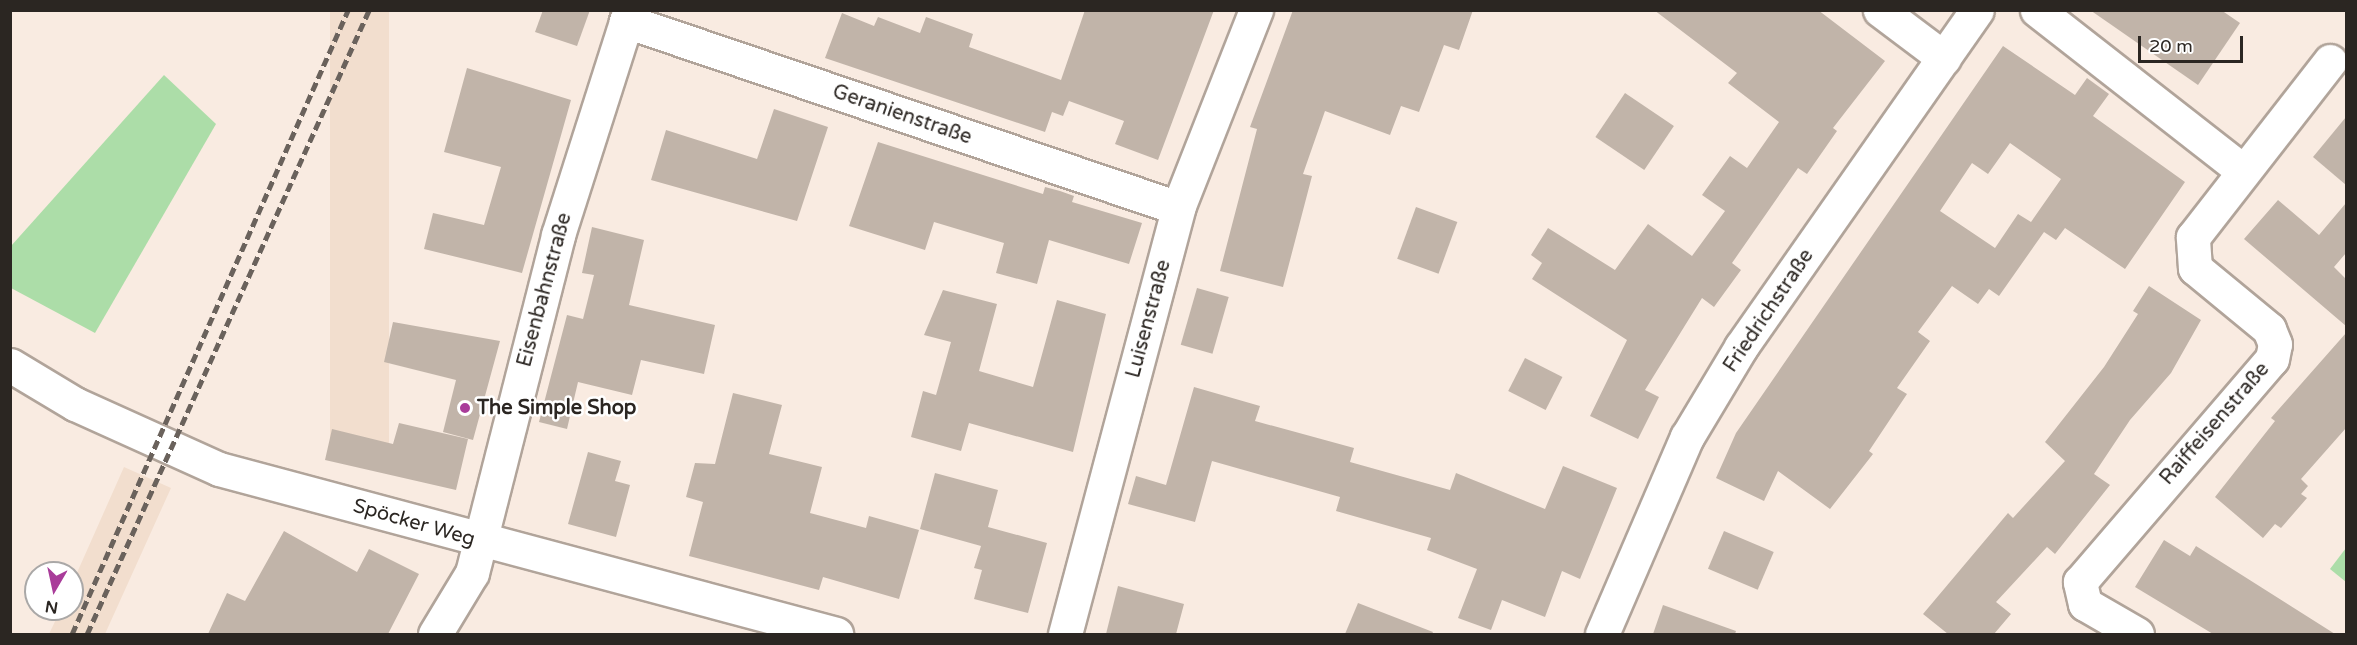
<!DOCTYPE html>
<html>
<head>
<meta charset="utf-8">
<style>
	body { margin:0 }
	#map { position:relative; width:2357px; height:645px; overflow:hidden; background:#f9ebe1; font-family:"Varela Round",sans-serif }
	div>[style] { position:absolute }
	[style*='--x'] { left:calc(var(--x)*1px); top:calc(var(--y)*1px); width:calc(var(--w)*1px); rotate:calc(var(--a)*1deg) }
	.built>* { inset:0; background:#f2dece; transform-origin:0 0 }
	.green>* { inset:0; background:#acdda8 }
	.building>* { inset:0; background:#c1b4a9; transform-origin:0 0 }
	.roads { filter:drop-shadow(2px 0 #b1a49a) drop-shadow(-2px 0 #b1a49a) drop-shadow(0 2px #b1a49a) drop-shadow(0 -2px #b1a49a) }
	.minor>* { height:33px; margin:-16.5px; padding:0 16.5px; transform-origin:16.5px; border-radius:16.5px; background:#fff }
	.rail>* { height:4.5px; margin-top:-2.25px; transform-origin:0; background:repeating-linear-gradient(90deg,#6a625c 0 9px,transparent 0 13.5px) }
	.dots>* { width:16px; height:16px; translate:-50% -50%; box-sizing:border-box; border:3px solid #fff; border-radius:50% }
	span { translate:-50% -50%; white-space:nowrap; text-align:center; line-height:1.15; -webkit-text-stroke:5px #fff; paint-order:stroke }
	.street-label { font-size:20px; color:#2b2622 }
	.poi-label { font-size:20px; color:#2b2622; font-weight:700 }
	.left { translate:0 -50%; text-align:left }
	.frame { position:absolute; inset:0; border:12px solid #2b2622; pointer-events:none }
	.north { position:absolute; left:24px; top:561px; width:60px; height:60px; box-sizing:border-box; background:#fff; border:2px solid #aaa8a7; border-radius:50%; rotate:189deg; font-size:16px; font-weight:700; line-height:24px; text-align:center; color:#2b2622 }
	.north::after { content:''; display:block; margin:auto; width:21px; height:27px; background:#a93c9a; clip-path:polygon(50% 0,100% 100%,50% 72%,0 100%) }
	.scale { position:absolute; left:2138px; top:36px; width:105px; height:27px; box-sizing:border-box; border:3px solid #2b2622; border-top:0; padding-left:8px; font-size:18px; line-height:21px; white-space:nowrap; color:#2b2622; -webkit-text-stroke:4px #fff; paint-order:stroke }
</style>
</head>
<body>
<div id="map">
	<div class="built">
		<i style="left:330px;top:11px;width:59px;height:438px"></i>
		<i style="clip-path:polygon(124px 467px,171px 488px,105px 634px,49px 634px,61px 609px,72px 609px,72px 584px)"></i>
	</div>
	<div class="green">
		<i style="clip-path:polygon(164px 75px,216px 124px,95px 333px,11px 288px,11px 246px)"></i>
		<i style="clip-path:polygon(2346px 548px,2346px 582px,2330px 569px)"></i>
	</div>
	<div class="building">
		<i style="clip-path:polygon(543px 10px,590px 10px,577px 46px,535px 32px)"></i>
		<i style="clip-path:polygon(1085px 10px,1214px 10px,1158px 160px,1115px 144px,1124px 121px,1069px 101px,1063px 116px,1052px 112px,1045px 132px,825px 58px,842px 13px,874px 26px,878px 17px,920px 33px,926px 17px,973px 34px,969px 47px,1061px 80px)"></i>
		<i style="clip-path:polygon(1293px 10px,1473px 10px,1459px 50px,1444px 45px,1419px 112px,1401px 106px,1390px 135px,1325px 111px,1303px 174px,1312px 176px,1283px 287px,1220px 271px,1257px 129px,1250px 127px)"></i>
		<i style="clip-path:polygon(1654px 10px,1818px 10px,1885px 61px,1833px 128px,1837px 131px,1807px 174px,1798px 168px,1732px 263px,1741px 270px,1714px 307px,1702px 298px,1645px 390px,1659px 397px,1638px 439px,1590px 416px,1627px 340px,1532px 279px,1542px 263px,1531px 255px,1548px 228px,1615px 270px,1648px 224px,1692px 256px,1725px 211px,1702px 195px,1730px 156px,1747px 168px,1779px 122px,1728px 83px,1737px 73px)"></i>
		<i style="clip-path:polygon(2090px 10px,2221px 10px,2240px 23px,2198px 85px)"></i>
		<i style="clip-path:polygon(evenodd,2003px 46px,2075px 95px,2087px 78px,2109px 94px,2093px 116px,2185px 182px,2125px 269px,2065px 228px,2056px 240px,2044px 232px,1999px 296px,1989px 289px,1978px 304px,1952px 286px,1918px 332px,1930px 341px,1897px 388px,1907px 394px,1869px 451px,1873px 454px,1830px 509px,1778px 471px,1764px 501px,1716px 478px,1736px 433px,2003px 46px,2010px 143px,2061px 179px,2031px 222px,2018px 214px,1995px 248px,1940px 211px,1972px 163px,1988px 174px,2010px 143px)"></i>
		<i style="clip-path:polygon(467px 68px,571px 100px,522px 273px,424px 249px,433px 213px,484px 225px,501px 167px,444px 152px)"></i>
		<i style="left:1625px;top:93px;width:59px;height:53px;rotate:34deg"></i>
		<i style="clip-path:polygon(774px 109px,828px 127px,797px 221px,651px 180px,666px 130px,757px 159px)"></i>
		<i style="clip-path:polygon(2346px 117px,2346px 185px,2313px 157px)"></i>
		<i style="clip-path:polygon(878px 142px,1043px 194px,1045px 187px,1060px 191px,1074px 196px,1072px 202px,1142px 223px,1129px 264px,1049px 240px,1037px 284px,996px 273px,1004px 243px,934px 222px,925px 250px,849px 226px)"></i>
		<i style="clip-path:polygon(2278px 200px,2319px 235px,2346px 203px,2346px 253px,2334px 267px,2346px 279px,2346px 326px,2244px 239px)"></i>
		<i style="left:1416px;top:207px;width:44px;height:55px;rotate:20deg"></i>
		<i style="clip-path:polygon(592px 227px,644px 240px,629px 305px,715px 325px,704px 374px,641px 360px,632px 395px,578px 382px,567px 429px,539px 422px,567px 315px,583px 319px,594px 275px,582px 273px)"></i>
		<i style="clip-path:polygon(2149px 286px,2201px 320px,2171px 373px,2130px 420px,2094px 474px,2110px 485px,2055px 554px,2047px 547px,1996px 602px,2011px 614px,1994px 634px,1948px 634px,1923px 614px,2008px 513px,2013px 518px,2065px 461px,2045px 442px,2104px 367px,2138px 314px,2133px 311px)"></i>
		<i style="left:1197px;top:288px;width:33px;height:59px;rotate:16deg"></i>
		<i style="clip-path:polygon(943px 290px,997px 304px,979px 371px,1033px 387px,1057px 300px,1106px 314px,1073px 452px,969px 423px,961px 451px,911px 437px,923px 391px,936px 395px,951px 342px,924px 335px)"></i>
		<i style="clip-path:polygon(393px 322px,500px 341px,473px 440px,443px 432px,456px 380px,384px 362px)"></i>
		<i style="clip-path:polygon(2346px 333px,2346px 428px,2301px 479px,2308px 486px,2301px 494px,2307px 498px,2281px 528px,2275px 524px,2263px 538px,2215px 497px,2275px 421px,2271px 418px)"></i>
		<i style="left:1525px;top:358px;width:42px;height:37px;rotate:27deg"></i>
		<i style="clip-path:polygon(1194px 387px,1260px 406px,1255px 421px,1354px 448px,1350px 462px,1450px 490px,1456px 473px,1545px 509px,1563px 466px,1617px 488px,1580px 579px,1562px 571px,1545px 617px,1502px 600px,1491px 630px,1458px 618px,1477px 569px,1427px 550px,1431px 538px,1336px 511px,1340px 497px,1212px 461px,1195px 522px,1128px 504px,1136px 476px,1166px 485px)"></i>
		<i style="clip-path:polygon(733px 393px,782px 405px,769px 454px,822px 467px,810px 513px,866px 528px,869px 516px,919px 530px,899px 599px,823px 577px,819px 590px,689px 556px,703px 502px,686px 497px,695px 463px,715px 464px)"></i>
		<i style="clip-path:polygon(399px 423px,468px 439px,456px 490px,325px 460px,332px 429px,393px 444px)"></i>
		<i style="clip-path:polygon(588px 452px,621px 461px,615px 481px,630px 485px,616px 537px,568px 524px)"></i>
		<i style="clip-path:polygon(935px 473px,998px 490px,988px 527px,1047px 543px,1028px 613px,974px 599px,982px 570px,974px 568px,981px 546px,920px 529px)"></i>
		<i style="clip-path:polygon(284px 531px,357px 572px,369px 549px,419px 574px,388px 634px,208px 634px,227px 593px,245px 601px)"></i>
		<i style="left:1724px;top:531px;width:54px;height:41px;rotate:23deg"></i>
		<i style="clip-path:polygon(2164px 540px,2190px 556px,2196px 546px,2335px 634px,2213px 634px,2135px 587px)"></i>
		<i style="clip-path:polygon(1118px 586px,1184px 604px,1176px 634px,1106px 634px)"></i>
		<i style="clip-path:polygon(1358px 603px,1433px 632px,1432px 634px,1345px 634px)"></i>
		<i style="clip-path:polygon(1663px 605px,1736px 631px,1735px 634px,1653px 634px)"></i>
	</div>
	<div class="roads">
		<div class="minor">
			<i style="--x:1880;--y:10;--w:80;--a:36.9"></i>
			<i style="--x:2037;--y:10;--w:261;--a:38"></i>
			<i style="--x:626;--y:21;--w:583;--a:18.71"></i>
			<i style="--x:10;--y:365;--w:76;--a:31"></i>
			<i style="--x:75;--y:404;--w:158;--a:24.3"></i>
			<i style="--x:219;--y:469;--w:639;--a:14.97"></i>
			<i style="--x:435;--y:634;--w:71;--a:-58.8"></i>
			<i style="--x:472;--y:573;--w:349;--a:-75.7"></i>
			<i style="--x:558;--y:235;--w:236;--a:-72.3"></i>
			<i style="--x:1065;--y:634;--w:441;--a:-75.1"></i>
			<i style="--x:1178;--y:208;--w:213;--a:-68.5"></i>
			<i style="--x:1602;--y:634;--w:215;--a:-66.7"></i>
			<i style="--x:1687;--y:437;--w:105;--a:-59"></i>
			<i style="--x:1741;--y:347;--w:411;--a:-55"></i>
			<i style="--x:2137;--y:634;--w:60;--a:-150"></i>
			<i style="--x:2085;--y:604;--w:23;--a:-103"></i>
			<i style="--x:2080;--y:582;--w:294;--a:-49.3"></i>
			<i style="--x:2272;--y:359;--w:15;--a:-79"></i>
			<i style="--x:2275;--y:344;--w:16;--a:-112"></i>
			<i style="--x:2269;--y:329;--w:96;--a:-140.5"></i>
			<i style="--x:2195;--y:268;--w:31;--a:-94"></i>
			<i style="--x:2193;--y:237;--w:223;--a:-52.1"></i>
		</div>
	</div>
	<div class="rail">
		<i style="--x:72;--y:634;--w:682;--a:-66.14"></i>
		<i style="--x:87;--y:634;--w:685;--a:-65.68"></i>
	</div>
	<div class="dots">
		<i style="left:465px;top:408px;background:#a93c9a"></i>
	</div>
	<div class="street-label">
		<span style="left:902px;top:115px;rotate:19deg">Geranienstraße</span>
		<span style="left:545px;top:290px;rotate:-75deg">Eisenbahnstraße</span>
		<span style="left:1769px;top:311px;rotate:-56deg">Friedrichstraße</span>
		<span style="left:1149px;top:319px;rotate:-75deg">Luisenstraße</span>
		<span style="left:2215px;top:424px;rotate:-49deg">Raiffeisenstraße</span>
		<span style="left:414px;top:523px;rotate:16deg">Spöcker Weg</span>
	</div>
	<div class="poi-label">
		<span class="left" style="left:477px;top:408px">The Simple Shop</span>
	</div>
	<div class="frame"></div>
	<div class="north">N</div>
	<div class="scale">20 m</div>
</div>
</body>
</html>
